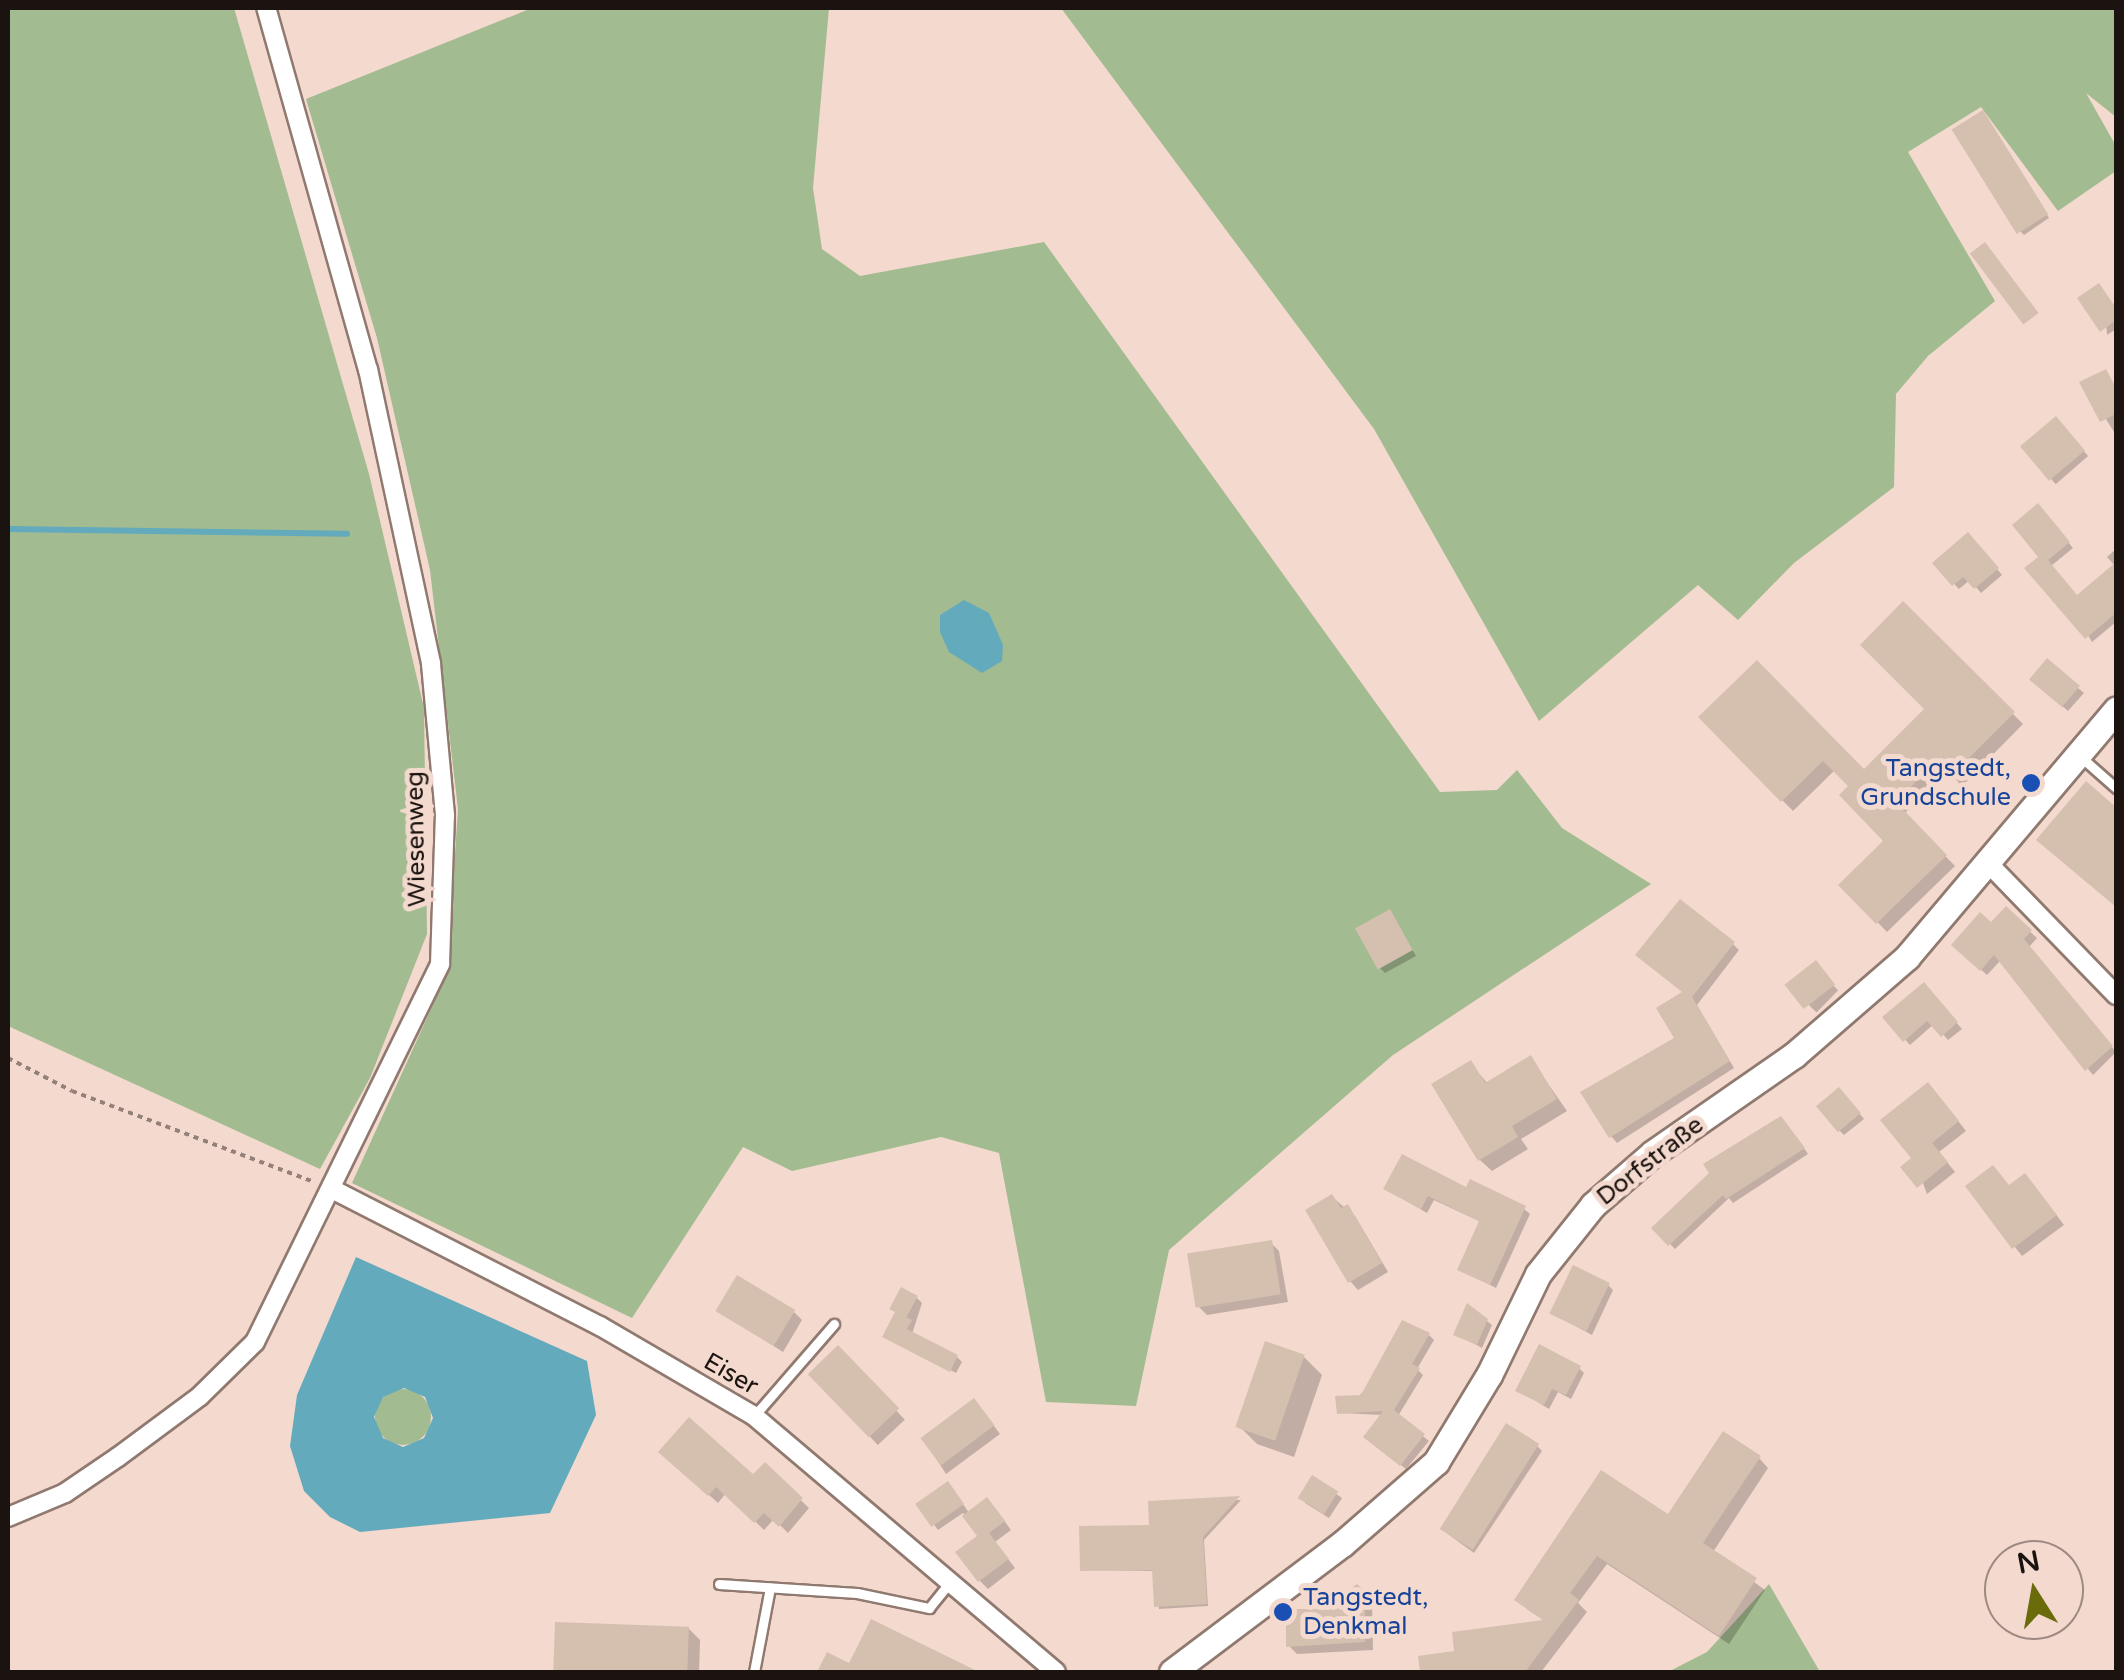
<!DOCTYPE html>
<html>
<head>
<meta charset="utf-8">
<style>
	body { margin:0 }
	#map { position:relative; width:2124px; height:1680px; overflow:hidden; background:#f3d9ce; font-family:"Varela Round",sans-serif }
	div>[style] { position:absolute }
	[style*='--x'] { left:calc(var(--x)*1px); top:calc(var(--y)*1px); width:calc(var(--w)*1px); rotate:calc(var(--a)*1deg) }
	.green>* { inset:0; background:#a3bb90 }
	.round { border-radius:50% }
	.water>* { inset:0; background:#64aabd }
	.shadow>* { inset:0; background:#0003; transform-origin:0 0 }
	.stream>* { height:6px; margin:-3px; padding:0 3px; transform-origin:3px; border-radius:3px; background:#64aabd }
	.building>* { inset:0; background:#d5c0b0; transform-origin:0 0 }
	.path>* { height:4px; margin-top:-2px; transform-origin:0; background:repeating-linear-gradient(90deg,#928079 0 5px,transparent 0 10px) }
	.roads { filter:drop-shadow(2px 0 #90796f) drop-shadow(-2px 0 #90796f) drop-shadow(0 2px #90796f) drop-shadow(0 -2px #90796f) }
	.service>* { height:9px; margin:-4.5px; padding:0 4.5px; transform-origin:4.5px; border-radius:4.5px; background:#fff }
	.minor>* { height:18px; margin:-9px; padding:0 9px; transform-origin:9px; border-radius:9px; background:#fff }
	.secondary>* { height:25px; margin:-12.5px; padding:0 12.5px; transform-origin:12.5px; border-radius:12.5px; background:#fff }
	.dots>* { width:28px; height:28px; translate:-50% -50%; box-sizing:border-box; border:5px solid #f3d9ce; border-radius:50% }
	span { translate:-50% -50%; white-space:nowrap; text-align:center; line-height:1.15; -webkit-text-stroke:10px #f3d9ce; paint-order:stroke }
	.transit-label { font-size:25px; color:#164399 }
	.right { translate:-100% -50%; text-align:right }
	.left { translate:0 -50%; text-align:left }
	.street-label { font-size:25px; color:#1b130f }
	.frame { position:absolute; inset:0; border:10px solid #1b130f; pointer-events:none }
	.north { position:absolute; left:1984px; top:1540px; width:100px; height:100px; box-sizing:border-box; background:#f3d9ce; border:2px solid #9d8a82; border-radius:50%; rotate:349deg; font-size:28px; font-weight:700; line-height:40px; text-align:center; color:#1b130f }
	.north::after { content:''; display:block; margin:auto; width:35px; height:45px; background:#6a6b0b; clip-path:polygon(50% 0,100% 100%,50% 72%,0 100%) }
</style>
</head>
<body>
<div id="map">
	<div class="green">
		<i style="clip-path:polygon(8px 8px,234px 8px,369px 474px,424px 708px,427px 934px,370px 1078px,320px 1169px,8px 1026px)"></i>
		<i style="clip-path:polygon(532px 8px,829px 8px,813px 188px,822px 249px,860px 276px,1044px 242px,1440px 792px,1497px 790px,1517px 770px,1562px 828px,1651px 884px,1393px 1055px,1169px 1250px,1136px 1406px,1046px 1402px,999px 1153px,941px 1137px,792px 1171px,743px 1147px,632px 1318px,352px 1183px,447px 974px,458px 809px,430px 570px,377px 338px,306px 99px)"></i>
		<i style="clip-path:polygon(1061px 8px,2116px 8px,2116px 117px,2086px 93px,2116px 146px,2116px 171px,2058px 211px,1981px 107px,1908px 152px,1995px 301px,1928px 356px,1896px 394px,1894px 487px,1794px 563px,1738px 620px,1698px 585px,1539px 721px,1374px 429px)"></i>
		<i class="round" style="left:375px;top:1389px;width:56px;height:56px"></i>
		<i style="clip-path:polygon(1769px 1584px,1820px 1672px,1668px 1672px,1707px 1652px)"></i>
	</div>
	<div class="water">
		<i style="clip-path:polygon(964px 600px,989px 613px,1003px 645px,1002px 661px,982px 673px,949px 652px,940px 632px,940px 615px)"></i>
		<i style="clip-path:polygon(evenodd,356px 1257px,587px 1361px,596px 1415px,550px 1513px,360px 1532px,330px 1517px,304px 1491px,290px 1446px,297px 1395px,356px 1257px,404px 1388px,425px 1397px,433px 1418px,424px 1438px,403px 1447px,383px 1438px,374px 1417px,383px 1397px,404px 1388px)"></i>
	</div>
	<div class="shadow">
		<i style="clip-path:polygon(1985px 116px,2049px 218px,2024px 235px,2021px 232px)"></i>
		<i style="clip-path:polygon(2104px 291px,2116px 310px,2116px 329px,2107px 335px)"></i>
		<i style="clip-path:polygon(2106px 372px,2116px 390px,2116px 435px,2083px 383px)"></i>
		<i style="left:2056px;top:419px;width:49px;height:43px;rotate:49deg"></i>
		<i style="clip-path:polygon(2043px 512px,2073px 548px,2051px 566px,2078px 598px,2115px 566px,2107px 557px,2116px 549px,2116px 622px,2092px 642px,2042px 557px)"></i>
		<i style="clip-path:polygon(1973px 540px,2002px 575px,1981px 593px,1970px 580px,1959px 589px,1935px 563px)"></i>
		<i style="clip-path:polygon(1903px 604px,2023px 724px,1962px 786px,1947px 770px,1904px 814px,1955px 866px,1887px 932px,1842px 885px,1887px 841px,1851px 786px,1835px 770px,1793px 811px,1701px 717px,1864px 773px,1928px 709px)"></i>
		<i style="clip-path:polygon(2047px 662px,2084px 693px,2068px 711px,2037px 685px)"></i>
		<i style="clip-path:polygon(2006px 910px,2037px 938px,2029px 947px,2116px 1052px,2093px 1075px,2001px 960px,1987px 975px,1954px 945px,1991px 926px)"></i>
		<i style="clip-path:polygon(1390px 912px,1416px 956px,1385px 973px,1380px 968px)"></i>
		<i style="clip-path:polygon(1733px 944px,1739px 950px,1697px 1005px,1734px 1068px,1617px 1143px,1611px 1136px,1677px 1039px,1686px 993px)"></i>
		<i style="left:1813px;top:966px;width:35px;height:31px;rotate:44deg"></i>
		<i style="clip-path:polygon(1923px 985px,1962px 1029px,1948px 1040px,1934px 1024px,1910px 1045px,1886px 1018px)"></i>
		<i style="clip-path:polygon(1530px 1058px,1567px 1111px,1521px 1139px,1528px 1149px,1492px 1171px,1480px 1160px,1470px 1063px,1488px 1084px)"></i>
		<i style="clip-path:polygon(1936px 1093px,1966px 1131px,1939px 1152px,1955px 1172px,1927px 1194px,1914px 1159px)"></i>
		<i style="clip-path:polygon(1844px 1095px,1864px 1119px,1844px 1135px,1839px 1130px)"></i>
		<i style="clip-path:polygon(1786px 1124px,1808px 1154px,1733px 1203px,1729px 1198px,1675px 1249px,1654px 1228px)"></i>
		<i style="clip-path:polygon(2033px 1184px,2064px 1225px,2022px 1256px,1968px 1187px)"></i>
		<i style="clip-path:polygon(1386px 1189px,1467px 1191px,1524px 1209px,1530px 1214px,1496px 1288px,1460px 1269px,1481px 1222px,1434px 1200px,1427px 1213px)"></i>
		<i style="clip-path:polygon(1332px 1197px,1355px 1216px,1388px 1272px,1358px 1290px,1350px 1281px)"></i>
		<i style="clip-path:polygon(1271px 1243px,1279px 1251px,1288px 1302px,1207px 1315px,1199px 1307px)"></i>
		<i style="clip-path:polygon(1608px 1285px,1613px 1290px,1592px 1335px,1553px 1314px)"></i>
		<i style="clip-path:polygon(917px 1298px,922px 1303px,912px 1334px,957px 1357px,962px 1362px,956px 1373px,886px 1337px,898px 1313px,893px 1308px)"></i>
		<i style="clip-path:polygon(1468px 1306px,1492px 1325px,1482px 1348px,1456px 1334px)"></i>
		<i style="clip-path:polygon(718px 1310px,794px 1312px,802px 1320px,783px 1352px)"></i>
		<i style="clip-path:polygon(1429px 1335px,1434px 1340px,1417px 1369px,1423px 1375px,1398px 1416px,1429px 1441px,1406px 1469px,1371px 1442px,1383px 1415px,1339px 1413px)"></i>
		<i style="left:838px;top:1348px;width:98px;height:37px;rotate:47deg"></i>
		<i style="clip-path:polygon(1304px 1357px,1322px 1375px,1294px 1457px,1257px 1444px,1239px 1426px)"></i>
		<i style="clip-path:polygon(1579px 1368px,1584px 1373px,1571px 1399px,1558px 1392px,1549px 1409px,1518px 1390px)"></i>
		<i style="clip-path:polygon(982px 1410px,1000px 1434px,946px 1474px,923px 1438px)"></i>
		<i style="clip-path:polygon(1537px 1446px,1542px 1451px,1474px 1553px,1441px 1529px)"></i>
		<i style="clip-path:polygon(1759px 1458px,1768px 1468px,1713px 1552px,1765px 1590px,1729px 1644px,1607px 1564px,1578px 1603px,1587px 1612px,1541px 1672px,1423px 1672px,1421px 1658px,1457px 1653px,1546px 1622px,1527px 1609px,1602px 1473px,1669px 1517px)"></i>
		<i style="clip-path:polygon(670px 1460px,754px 1478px,765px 1466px,809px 1508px,788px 1533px,774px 1519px,764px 1530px,726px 1493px,718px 1503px)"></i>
		<i style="clip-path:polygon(1313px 1478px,1342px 1498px,1329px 1518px,1305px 1503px)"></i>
		<i style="clip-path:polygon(953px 1489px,969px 1513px,995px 1508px,1011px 1530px,995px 1542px,1015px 1568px,988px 1589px,980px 1581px,980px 1537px,963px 1513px,938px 1530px,919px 1504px)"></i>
		<i style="clip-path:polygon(1241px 1500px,1204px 1540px,1208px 1606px,1159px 1609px,1154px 1571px,1083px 1570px,1152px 1527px,1150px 1503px)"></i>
		<i style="clip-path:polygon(1357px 1587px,1372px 1602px,1373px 1650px,1297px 1654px,1289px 1646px)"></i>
		<i style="clip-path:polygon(558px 1624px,688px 1628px,700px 1640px,699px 1672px,556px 1672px)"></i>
		<i style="clip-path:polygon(828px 1655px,850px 1666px,971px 1672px,819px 1672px)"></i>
	</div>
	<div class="stream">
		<i style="--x:8;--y:529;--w:339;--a:0.8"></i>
	</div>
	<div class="building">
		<i style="left:1983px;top:110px;width:123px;height:37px;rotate:58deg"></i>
		<i style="left:1985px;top:242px;width:89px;height:19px;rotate:53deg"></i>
		<i style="clip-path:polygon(2099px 283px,2116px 308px,2116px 320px,2100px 332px,2077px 298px)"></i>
		<i style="clip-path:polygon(2106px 369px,2116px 388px,2116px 414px,2100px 422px,2079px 382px)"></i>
		<i style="left:2056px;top:416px;width:45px;height:47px;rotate:50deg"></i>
		<i style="clip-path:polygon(2038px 503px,2070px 542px,2048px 560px,2077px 595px,2116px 562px,2116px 613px,2085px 639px,2024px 568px,2038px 557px,2012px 525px)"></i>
		<i style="clip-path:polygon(1968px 532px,1999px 568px,1974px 589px,1963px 577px,1952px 586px,1932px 563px)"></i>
		<i style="clip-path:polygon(1903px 601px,2015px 712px,1950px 777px,1935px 762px,1896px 802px,1947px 855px,1876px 924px,1838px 885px,1883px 841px,1839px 795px,1848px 786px,1823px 761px,1781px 802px,1698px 717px,1757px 660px,1864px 769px,1924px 709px,1860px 645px)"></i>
		<i style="left:2047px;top:658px;width:43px;height:28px;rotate:40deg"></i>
		<i style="clip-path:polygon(2086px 781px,2116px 807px,2116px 907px,2036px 840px)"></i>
		<i style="clip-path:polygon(1680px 899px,1735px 942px,1692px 997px,1730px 1061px,1609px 1138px,1580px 1092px,1674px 1038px,1656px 1008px,1682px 992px,1635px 955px)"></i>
		<i style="clip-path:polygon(2006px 906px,2032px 930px,2024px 939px,2113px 1046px,2085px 1071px,1994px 955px,1980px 971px,1951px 945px,1980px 912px,1991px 922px)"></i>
		<i style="left:1390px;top:909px;width:47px;height:40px;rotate:61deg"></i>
		<i style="left:1816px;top:960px;width:31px;height:40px;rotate:52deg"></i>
		<i style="clip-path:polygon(1924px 982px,1958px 1022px,1941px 1037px,1927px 1021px,1903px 1042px,1882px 1017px)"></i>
		<i style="clip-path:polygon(1531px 1055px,1557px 1099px,1512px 1126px,1518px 1137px,1478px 1161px,1431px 1084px,1471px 1060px,1485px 1083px)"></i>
		<i style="clip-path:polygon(1928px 1082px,1959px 1121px,1932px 1143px,1948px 1162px,1917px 1188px,1900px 1167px,1911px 1158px,1880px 1120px)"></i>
		<i style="left:1839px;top:1087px;width:34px;height:30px;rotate:50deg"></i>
		<i style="clip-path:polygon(1781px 1116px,1805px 1148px,1726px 1199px,1723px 1195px,1668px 1246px,1651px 1228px,1709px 1173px,1703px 1164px)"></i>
		<i style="clip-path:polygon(1402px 1154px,1466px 1187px,1470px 1179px,1526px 1206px,1490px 1285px,1457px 1270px,1479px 1221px,1428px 1196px,1421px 1209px,1383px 1189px)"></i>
		<i style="clip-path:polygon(1993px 1165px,2009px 1185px,2025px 1173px,2057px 1215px,2012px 1249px,1965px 1186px)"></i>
		<i style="clip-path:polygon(1332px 1194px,1341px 1208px,1348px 1204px,1382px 1263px,1348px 1283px,1305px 1210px)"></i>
		<i style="left:1272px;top:1240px;width:55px;height:86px;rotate:81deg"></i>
		<i style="left:1573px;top:1265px;width:41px;height:54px;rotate:26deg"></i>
		<i style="left:737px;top:1275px;width:68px;height:42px;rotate:31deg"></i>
		<i style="left:901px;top:1287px;width:19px;height:25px;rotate:28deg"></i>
		<i style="clip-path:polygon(1467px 1303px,1488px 1319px,1477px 1345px,1453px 1335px)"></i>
		<i style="clip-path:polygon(895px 1312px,912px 1320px,907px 1329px,958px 1355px,950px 1372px,882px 1337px)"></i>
		<i style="clip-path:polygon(1402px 1320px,1430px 1333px,1412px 1364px,1420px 1368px,1394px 1410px,1425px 1434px,1400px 1466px,1363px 1437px,1383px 1411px,1337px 1414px,1335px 1396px,1361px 1395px)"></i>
		<i style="left:1265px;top:1341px;width:42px;height:91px;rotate:19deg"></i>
		<i style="clip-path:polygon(1539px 1344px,1581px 1366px,1566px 1395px,1552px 1389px,1544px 1405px,1515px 1391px)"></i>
		<i style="left:838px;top:1345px;width:88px;height:42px;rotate:46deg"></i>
		<i style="left:974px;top:1398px;width:34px;height:67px;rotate:53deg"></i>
		<i style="clip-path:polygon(689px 1417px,753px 1474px,765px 1462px,803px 1498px,779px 1527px,764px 1513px,754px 1523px,716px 1487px,708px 1496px,658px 1452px)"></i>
		<i style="left:1506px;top:1423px;width:39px;height:125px;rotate:32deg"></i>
		<i style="clip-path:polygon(1723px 1431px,1761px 1456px,1703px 1543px,1757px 1578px,1719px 1636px,1597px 1556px,1570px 1593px,1579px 1600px,1525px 1672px,1420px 1672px,1418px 1656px,1454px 1651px,1452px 1632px,1543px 1620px,1514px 1600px,1601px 1470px,1668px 1514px)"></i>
		<i style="left:1312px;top:1475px;width:31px;height:27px;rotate:32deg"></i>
		<i style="left:948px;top:1481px;width:28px;height:40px;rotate:55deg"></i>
		<i style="clip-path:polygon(1240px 1496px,1203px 1537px,1207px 1604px,1154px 1607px,1152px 1570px,1080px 1571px,1079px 1526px,1149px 1525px,1148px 1501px)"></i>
		<i style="clip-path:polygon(987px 1497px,1005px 1521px,989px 1533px,1009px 1559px,978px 1582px,955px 1552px,977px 1536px,962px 1516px)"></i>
		<i style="clip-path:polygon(1357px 1584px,1365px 1591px,1365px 1642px,1286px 1647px,1286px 1609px,1320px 1609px)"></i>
		<i style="clip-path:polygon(871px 1619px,979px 1672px,817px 1672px,827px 1652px,849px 1663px)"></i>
		<i style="left:555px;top:1622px;width:134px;height:50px;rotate:2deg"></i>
	</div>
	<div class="path">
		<i style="--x:8;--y:1058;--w:72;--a:27.3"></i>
		<i style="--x:72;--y:1091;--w:259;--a:20.6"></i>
	</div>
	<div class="roads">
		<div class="service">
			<i style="--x:2081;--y:757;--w:47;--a:41.5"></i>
			<i style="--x:754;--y:1416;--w:122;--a:-49"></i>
			<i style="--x:719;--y:1584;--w:138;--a:3.7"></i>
			<i style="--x:857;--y:1593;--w:74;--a:11.8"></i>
			<i style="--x:929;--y:1608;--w:33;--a:-51"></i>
			<i style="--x:754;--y:1672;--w:86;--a:-79.3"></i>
		</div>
		<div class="minor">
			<i style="--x:1988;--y:863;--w:184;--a:45.9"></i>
			<i style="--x:332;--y:1189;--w:301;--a:27.1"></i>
			<i style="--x:600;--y:1326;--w:178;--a:30.3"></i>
			<i style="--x:754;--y:1416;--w:396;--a:40.3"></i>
			<i style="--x:8;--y:1517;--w:62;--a:-22.8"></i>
			<i style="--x:65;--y:1493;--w:64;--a:-34.2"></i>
			<i style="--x:118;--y:1457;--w:102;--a:-36.6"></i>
			<i style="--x:200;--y:1396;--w:77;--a:-44.5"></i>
			<i style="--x:255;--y:1342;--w:421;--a:-63.9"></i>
			<i style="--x:440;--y:964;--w:149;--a:-88.1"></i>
			<i style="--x:445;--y:815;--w:153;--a:-95.3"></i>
			<i style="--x:431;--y:663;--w:300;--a:-102.1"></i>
			<i style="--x:368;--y:370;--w:376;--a:-105.7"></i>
		</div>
		<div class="secondary">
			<i style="--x:1172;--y:1672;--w:213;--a:-37"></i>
			<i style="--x:1342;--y:1544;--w:125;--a:-41.1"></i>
			<i style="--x:1436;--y:1462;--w:102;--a:-58.7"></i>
			<i style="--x:1489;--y:1375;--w:112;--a:-64.1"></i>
			<i style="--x:1538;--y:1274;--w:88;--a:-51.4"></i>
			<i style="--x:1593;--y:1205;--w:79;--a:-40.9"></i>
			<i style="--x:1653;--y:1153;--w:172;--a:-34.8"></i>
			<i style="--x:1794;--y:1055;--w:150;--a:-40.9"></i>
			<i style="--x:1907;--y:957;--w:324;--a:-49.8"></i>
		</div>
	</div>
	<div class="dots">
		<i style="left:2031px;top:783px;background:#1a4fb4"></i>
		<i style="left:1283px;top:1612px;background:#1a4fb4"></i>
	</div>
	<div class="transit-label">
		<span class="right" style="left:2011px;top:783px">Tangstedt,<br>Grundschule</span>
		<span class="left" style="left:1303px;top:1612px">Tangstedt,<br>Denkmal</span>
	</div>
	<div class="street-label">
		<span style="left:416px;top:839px;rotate:-91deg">Wiesenweg</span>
		<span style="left:1650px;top:1161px;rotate:-38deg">Dorfstraße</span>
		<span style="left:731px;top:1374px;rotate:30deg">Eiser</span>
	</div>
	<div class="frame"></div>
	<div class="north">N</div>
</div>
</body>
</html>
